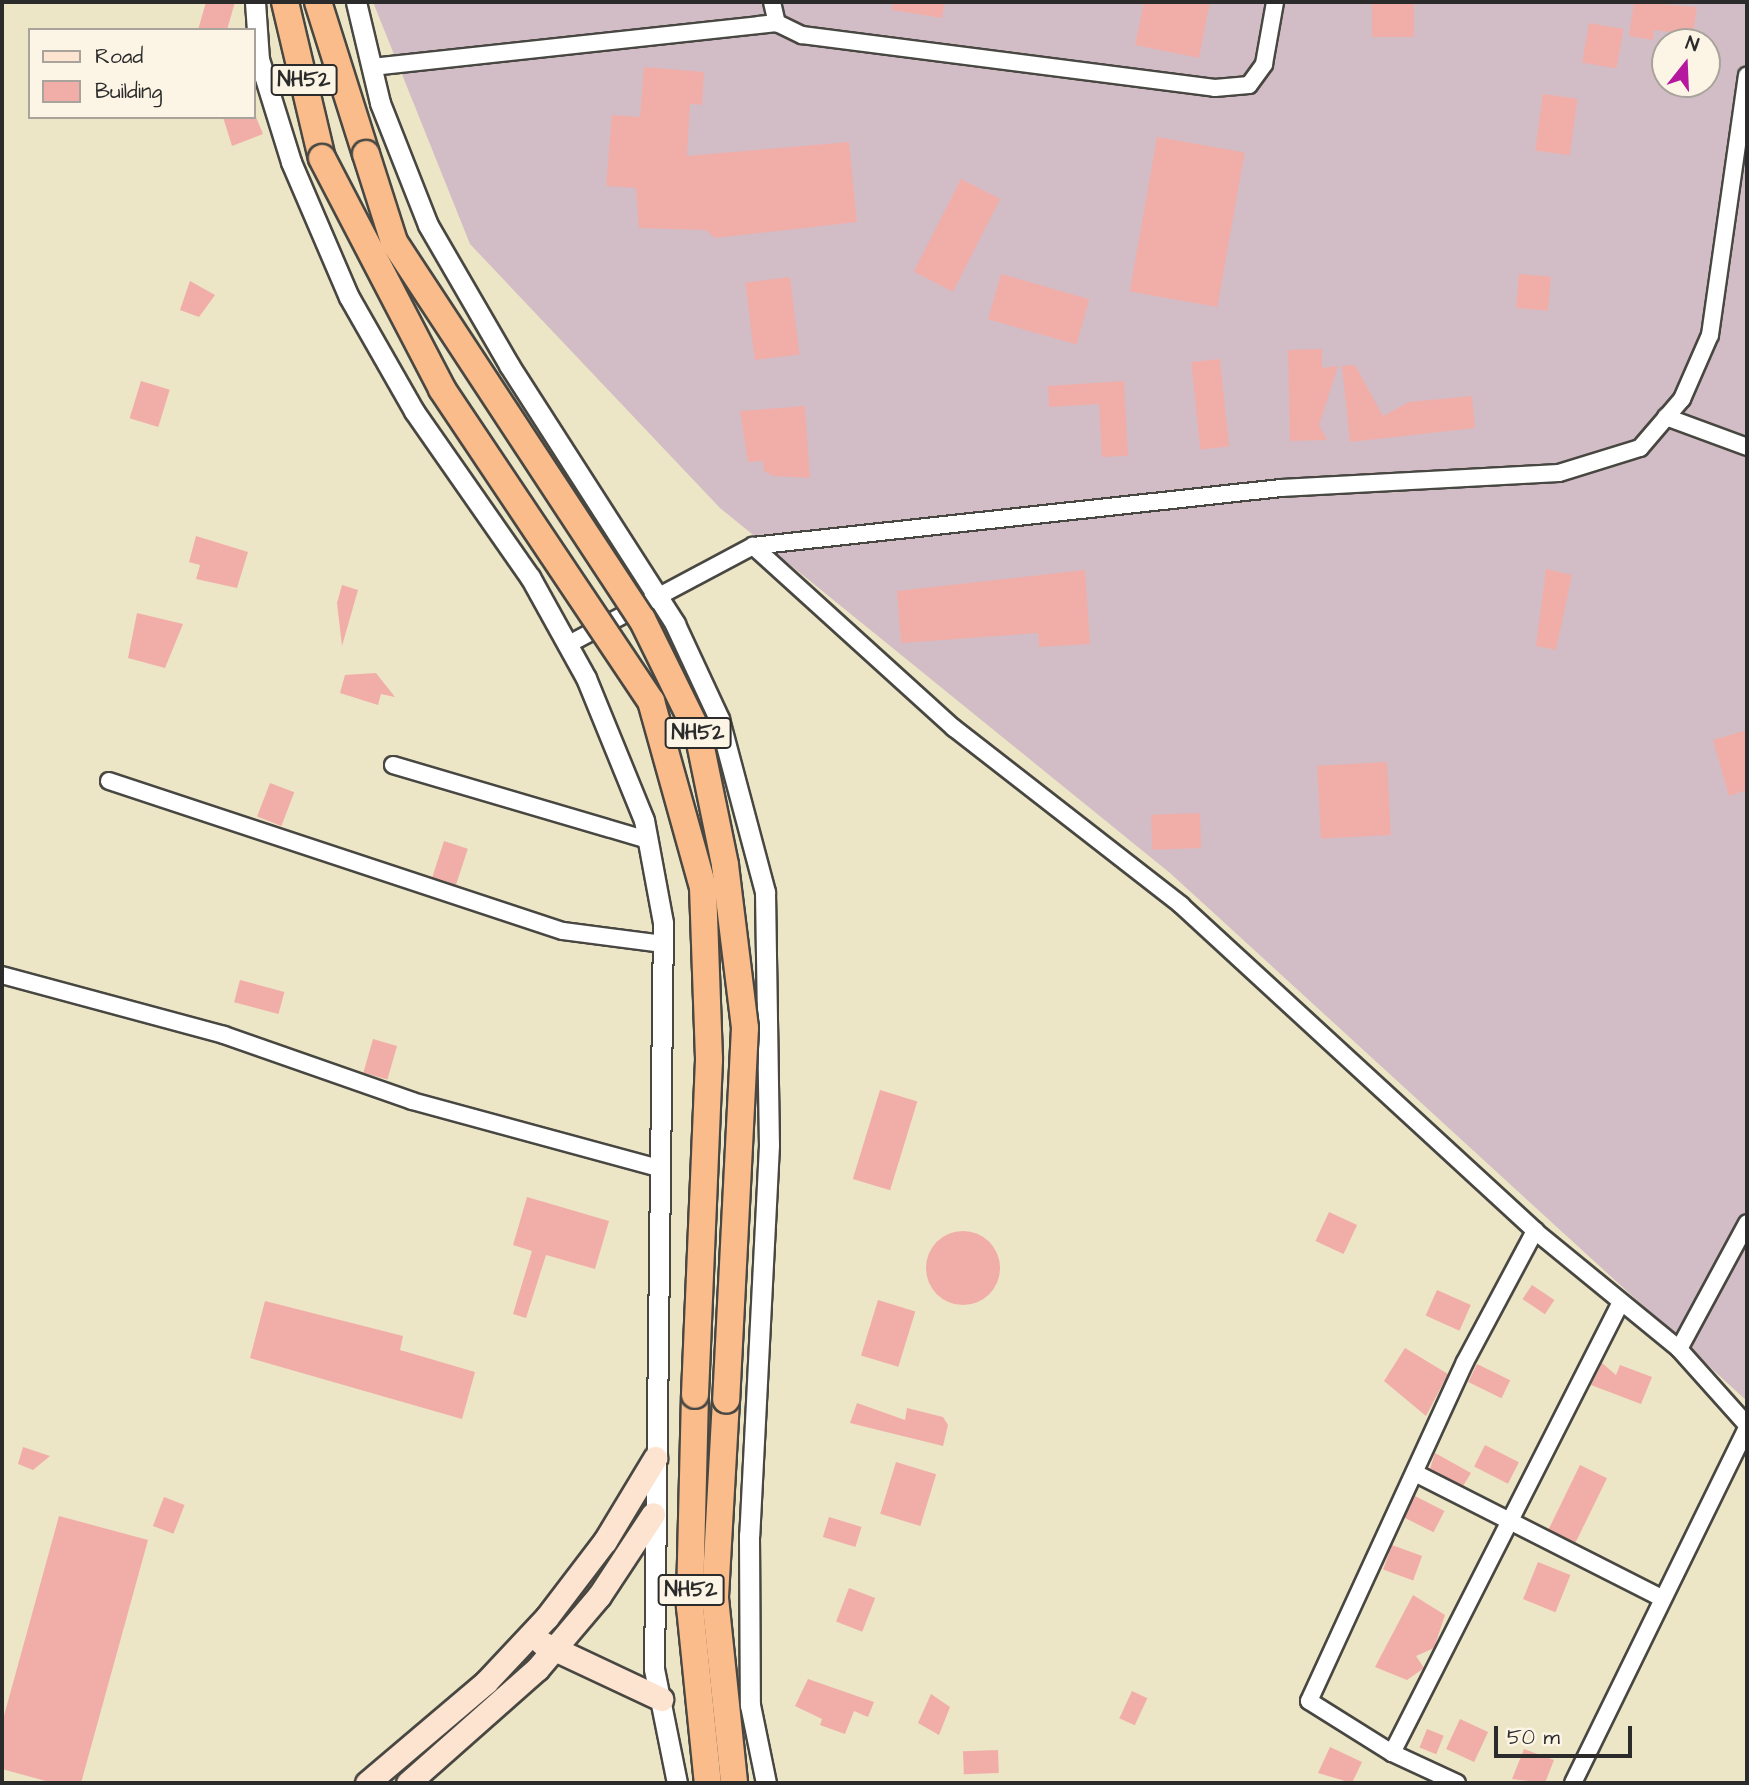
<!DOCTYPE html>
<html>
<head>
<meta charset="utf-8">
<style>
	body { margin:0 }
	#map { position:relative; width:1749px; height:1785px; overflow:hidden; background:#ece5c6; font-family:"Architects Daughter",sans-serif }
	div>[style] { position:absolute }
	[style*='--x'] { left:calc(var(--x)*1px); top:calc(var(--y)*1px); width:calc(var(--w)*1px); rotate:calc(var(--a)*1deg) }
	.industrial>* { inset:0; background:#d2bdc6 }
	.building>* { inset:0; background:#f1aea9; transform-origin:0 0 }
	.round { border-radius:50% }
	.roads { filter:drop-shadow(2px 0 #484742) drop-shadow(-2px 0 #484742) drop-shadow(0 2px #484742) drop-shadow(0 -2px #484742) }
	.minor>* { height:16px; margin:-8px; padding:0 8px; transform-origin:8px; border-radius:8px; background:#fff }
	.tertiary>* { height:19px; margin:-9.5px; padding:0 9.5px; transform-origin:9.5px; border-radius:9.5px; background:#fff }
	.secondary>* { height:23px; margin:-11.5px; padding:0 11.5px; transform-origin:11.5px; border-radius:11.5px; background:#fde4d0 }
	.trunk>* { height:26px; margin:-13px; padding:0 13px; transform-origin:13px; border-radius:13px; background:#f9bc8a }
	.bridges { filter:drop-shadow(2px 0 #484742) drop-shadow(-2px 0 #484742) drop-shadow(0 2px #484742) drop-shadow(0 -2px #484742) }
	.trunk-bridge>* { height:26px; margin:-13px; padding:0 13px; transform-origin:13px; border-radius:13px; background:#f9bc8a }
	span { translate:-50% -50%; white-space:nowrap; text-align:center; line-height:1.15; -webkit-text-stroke:5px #fcf5e5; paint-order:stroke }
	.shield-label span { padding:2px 5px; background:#fcf5e5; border:2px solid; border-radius:5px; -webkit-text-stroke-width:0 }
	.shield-label { font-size:21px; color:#2b2b2b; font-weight:700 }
	.frame { position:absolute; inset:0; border:4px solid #2b2b2b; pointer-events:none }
	.legend { position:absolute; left:28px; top:28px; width:228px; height:91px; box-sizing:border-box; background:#fcf5e5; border:2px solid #a8a49b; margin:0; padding:9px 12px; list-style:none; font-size:21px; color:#2b2b2b }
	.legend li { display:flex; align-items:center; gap:14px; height:35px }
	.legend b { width:35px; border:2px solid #a8a49b }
	.north { position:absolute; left:1651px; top:28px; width:70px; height:70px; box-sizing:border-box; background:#fcf5e5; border:2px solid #a8a49b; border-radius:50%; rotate:18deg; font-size:19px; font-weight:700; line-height:28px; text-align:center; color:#2b2b2b }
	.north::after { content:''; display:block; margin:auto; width:24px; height:32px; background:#b5179e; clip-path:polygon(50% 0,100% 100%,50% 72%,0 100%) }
	.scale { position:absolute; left:1494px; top:1726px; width:138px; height:32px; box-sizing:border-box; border:4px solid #2b2b2b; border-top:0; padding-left:9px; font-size:21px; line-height:24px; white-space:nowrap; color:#2b2b2b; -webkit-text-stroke:5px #fcf5e5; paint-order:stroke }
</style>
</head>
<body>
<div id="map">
	<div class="industrial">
		<i style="clip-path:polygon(evenodd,373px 2px,1747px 2px,1747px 1401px,1170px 873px,720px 508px,470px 244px,373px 2px,1665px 42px,1707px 42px,1707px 84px,1665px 84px,1665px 42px)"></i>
	</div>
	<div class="building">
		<i style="clip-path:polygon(206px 2px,235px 2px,227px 30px,198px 30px)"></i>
		<i style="clip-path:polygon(893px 2px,945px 2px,942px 18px,892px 10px)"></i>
		<i style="clip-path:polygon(1144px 2px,1210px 2px,1199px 58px,1135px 45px)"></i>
		<i style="left:1372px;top:2px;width:42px;height:35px"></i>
		<i style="clip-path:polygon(1634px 2px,1697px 7px,1693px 35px,1654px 30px,1653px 40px,1629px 36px)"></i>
		<i style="left:1589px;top:23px;width:35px;height:40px;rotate:10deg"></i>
		<i style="clip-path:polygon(644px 67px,704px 72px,702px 105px,690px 104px,687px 156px,849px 142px,857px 222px,715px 238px,706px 230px,639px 228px,636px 188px,606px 186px,612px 115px,640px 117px)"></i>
		<i style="left:1543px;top:94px;width:35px;height:57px;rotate:8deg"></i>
		<i style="clip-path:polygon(223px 117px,256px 117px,263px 134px,232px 146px)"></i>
		<i style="left:1157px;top:137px;width:89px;height:157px;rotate:10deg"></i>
		<i style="left:961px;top:179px;width:44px;height:104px;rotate:27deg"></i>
		<i style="left:1001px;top:274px;width:92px;height:47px;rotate:16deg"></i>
		<i style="left:1519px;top:274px;width:32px;height:34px;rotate:5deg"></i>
		<i style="left:790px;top:277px;width:78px;height:45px;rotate:83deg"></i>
		<i style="clip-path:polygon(190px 281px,215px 295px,199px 317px,180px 310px)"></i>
		<i style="clip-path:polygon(1322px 349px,1322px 368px,1338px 366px,1319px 425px,1327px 440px,1290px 441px,1288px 350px)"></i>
		<i style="left:1220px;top:359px;width:88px;height:29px;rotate:84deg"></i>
		<i style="clip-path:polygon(1355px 365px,1383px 416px,1409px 402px,1472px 396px,1475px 428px,1350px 442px,1342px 366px)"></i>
		<i style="left:141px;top:381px;width:30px;height:39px;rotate:17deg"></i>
		<i style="clip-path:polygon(1124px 381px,1128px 456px,1102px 457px,1099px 404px,1049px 407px,1048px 386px)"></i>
		<i style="clip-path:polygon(805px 406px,810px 478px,773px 476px,764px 471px,763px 461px,748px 462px,740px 411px)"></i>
		<i style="clip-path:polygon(196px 536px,248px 552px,237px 588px,196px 579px,200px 565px,189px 562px)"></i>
		<i style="clip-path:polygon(1546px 569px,1572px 575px,1556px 650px,1536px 646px)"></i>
		<i style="clip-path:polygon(1085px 570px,1090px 644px,1039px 647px,1038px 633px,901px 643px,897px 591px)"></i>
		<i style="clip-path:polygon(342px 585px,358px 590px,342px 646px,337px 603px)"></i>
		<i style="clip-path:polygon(137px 613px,183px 624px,165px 668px,128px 658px)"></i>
		<i style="clip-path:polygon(376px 673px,395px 697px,381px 694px,378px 705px,340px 693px,345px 675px)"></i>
		<i style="clip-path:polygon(1747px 730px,1747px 790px,1729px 796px,1713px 740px)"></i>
		<i style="left:1387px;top:762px;width:73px;height:70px;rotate:87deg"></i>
		<i style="left:270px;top:783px;width:26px;height:36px;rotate:21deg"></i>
		<i style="left:1200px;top:813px;width:35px;height:49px;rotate:88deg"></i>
		<i style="left:444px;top:841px;width:25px;height:38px;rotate:18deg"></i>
		<i style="left:240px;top:980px;width:46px;height:23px;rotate:15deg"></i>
		<i style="left:373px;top:1039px;width:25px;height:35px;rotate:16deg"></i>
		<i style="left:880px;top:1090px;width:39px;height:93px;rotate:17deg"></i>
		<i style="clip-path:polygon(527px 1197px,609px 1221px,595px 1269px,546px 1255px,526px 1318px,513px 1314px,532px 1251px,513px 1245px)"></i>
		<i style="left:1329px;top:1212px;width:31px;height:32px;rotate:25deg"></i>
		<i class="round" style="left:926px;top:1231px;width:74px;height:74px"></i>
		<i style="left:1532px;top:1285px;width:27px;height:17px;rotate:34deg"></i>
		<i style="left:1437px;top:1290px;width:37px;height:28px;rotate:24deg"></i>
		<i style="left:878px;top:1300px;width:39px;height:58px;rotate:17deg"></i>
		<i style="clip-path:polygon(265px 1301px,403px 1336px,400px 1350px,475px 1372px,462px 1419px,250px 1358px)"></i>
		<i style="clip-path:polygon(1405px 1348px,1448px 1374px,1426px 1416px,1384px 1381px)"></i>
		<i style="clip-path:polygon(1602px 1363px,1616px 1375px,1620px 1365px,1652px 1377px,1641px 1404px,1591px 1385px)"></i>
		<i style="left:1477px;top:1364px;width:37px;height:20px;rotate:26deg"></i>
		<i style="clip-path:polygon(857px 1403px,905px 1420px,907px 1408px,943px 1417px,948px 1425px,943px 1446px,850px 1423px)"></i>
		<i style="left:1485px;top:1445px;width:38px;height:24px;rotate:27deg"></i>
		<i style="clip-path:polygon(23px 1447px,50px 1456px,33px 1470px,18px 1464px)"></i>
		<i style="clip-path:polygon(1435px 1453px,1471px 1473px,1463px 1486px,1430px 1469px)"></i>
		<i style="left:896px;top:1462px;width:42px;height:54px;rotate:17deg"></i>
		<i style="left:1580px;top:1465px;width:30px;height:72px;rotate:26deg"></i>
		<i style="left:1415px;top:1496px;width:33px;height:24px;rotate:27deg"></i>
		<i style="left:164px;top:1497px;width:22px;height:31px;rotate:21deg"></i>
		<i style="clip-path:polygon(59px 1516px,148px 1540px,81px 1783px,53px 1783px,2px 1769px,2px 1723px)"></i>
		<i style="left:829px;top:1517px;width:34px;height:21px;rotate:17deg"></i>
		<i style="left:1392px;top:1545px;width:32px;height:26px;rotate:20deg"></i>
		<i style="left:1538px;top:1562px;width:35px;height:40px;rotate:22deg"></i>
		<i style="left:849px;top:1588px;width:28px;height:36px;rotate:21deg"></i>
		<i style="clip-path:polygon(1413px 1595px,1445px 1615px,1434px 1648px,1416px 1656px,1424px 1668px,1407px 1680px,1375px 1667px)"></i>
		<i style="clip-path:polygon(808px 1679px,874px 1702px,868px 1717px,854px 1711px,845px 1734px,820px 1725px,822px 1719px,795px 1706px)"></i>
		<i style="left:1132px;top:1691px;width:17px;height:30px;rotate:25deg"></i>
		<i style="clip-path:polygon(931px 1694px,950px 1707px,939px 1735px,918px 1723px)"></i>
		<i style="left:1460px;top:1719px;width:31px;height:33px;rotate:25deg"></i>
		<i style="left:1427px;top:1729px;width:18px;height:20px;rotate:22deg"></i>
		<i style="clip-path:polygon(1330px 1747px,1362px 1762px,1352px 1783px,1318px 1773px)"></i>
		<i style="clip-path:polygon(1524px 1749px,1554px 1760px,1545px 1783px,1512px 1779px)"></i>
		<i style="left:998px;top:1750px;width:23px;height:35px;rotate:88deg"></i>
	</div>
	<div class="roads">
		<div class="minor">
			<i style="--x:772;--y:2;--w:22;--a:77"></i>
			<i style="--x:777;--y:23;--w:28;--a:26"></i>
			<i style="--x:802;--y:35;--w:416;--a:7.3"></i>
			<i style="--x:1215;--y:88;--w:34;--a:-5"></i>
			<i style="--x:1249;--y:85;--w:26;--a:-54"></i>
			<i style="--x:1264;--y:64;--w:63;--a:-79.9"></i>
			<i style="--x:372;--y:67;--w:407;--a:-6.2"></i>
			<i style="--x:1666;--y:417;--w:86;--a:20.3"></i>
			<i style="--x:753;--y:546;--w:271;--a:42.2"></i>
			<i style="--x:954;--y:728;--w:288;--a:37.9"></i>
			<i style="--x:1181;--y:905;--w:481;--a:42.6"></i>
			<i style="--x:1535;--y:1231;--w:186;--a:39.3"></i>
			<i style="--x:1679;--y:1349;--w:102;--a:48.2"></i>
			<i style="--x:567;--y:645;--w:211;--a:-28"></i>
			<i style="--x:753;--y:546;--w:531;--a:-6.27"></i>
			<i style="--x:1281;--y:488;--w:278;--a:-3.1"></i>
			<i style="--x:1559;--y:473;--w:85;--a:-17.2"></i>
			<i style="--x:1640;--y:448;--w:65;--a:-49.4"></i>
			<i style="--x:1682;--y:399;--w:70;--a:-66.4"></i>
			<i style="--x:1710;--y:335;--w:262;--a:-81.9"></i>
			<i style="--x:393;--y:765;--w:266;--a:16.4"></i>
			<i style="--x:109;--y:781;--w:478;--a:18.3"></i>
			<i style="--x:563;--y:931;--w:101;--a:7.4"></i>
			<i style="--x:2;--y:975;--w:230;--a:15.1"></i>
			<i style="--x:224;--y:1035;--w:199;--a:19.3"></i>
			<i style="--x:412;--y:1101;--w:256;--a:15.2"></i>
			<i style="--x:1679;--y:1349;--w:143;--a:-61.6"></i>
			<i style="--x:1417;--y:1474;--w:274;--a:26.9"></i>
			<i style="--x:1392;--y:1753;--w:504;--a:-63.08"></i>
			<i style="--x:1457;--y:1783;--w:72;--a:-155.2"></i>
			<i style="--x:1392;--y:1753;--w:98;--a:-147.9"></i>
			<i style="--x:1309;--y:1701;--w:373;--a:-65.3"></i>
			<i style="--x:1465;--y:1362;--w:149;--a:-61.9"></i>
			<i style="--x:1573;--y:1783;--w:395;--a:-63.9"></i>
		</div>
		<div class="tertiary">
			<i style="--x:255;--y:2;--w:57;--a:86"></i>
			<i style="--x:259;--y:59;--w:108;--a:72.7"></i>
			<i style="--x:291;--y:162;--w:147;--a:66.8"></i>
			<i style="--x:349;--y:297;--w:131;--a:60.3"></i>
			<i style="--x:414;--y:411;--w:203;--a:55.1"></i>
			<i style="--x:530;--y:577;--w:115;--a:61"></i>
			<i style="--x:586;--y:678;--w:153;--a:67.8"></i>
			<i style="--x:644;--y:820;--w:105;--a:79.5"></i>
			<i style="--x:663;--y:923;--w:746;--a:90.69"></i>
			<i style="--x:654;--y:1669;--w:116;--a:78.6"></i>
			<i style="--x:356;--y:2;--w:104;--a:76.6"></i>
			<i style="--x:380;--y:103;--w:131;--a:68.5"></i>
			<i style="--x:428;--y:225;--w:162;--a:59.9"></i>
			<i style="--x:509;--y:365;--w:308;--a:57.3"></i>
			<i style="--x:675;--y:624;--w:105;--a:65.1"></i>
			<i style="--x:719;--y:719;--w:179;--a:75.1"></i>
			<i style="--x:765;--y:892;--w:253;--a:89.1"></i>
			<i style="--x:769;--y:1145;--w:391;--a:92.9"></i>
			<i style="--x:749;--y:1535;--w:170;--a:89.7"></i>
			<i style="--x:750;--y:1705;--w:80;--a:78.4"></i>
		</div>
		<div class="secondary">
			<i style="--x:542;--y:1643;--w:132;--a:25.2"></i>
			<i style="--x:367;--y:1783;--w:156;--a:-40.3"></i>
			<i style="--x:486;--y:1682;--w:89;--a:-46.8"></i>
			<i style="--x:547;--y:1617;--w:96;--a:-52.7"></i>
			<i style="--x:605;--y:1541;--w:97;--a:-58.9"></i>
			<i style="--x:408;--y:1783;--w:172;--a:-41.5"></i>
			<i style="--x:537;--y:1669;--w:96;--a:-49.7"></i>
			<i style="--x:599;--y:1596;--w:98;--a:-56.6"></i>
		</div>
		<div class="trunk">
			<i style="--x:285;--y:2;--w:160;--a:76.7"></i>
			<i style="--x:318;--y:2;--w:159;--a:72.5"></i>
			<i style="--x:695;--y:1395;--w:212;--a:91.4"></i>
			<i style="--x:690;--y:1607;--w:177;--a:84.2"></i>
			<i style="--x:726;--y:1400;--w:198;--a:93.2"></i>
			<i style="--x:715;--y:1598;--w:186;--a:84.1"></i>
		</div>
	</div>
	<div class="bridges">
		<div class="trunk-bridge">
			<i style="--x:366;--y:154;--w:92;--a:72.3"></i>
			<i style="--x:394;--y:242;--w:451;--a:56.7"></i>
			<i style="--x:642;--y:619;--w:127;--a:63.8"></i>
			<i style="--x:698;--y:733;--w:135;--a:78.4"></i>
			<i style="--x:725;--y:865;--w:164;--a:83"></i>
			<i style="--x:745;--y:1028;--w:372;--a:92.9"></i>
			<i style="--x:322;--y:158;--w:260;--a:62.5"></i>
			<i style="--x:442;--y:389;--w:376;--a:56.2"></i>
			<i style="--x:651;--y:701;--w:193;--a:74.4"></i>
			<i style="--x:703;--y:887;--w:173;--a:88"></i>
			<i style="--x:709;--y:1060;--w:335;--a:92.4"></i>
		</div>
	</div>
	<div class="shield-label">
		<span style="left:304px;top:80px">NH52</span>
		<span style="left:698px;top:733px">NH52</span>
		<span style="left:691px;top:1590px">NH52</span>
	</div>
	<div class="frame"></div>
	<ul class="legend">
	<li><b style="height:9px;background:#fde4d0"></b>Road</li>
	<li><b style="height:19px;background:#f1aea9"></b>Building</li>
	</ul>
	<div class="north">N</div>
	<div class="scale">50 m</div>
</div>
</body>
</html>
